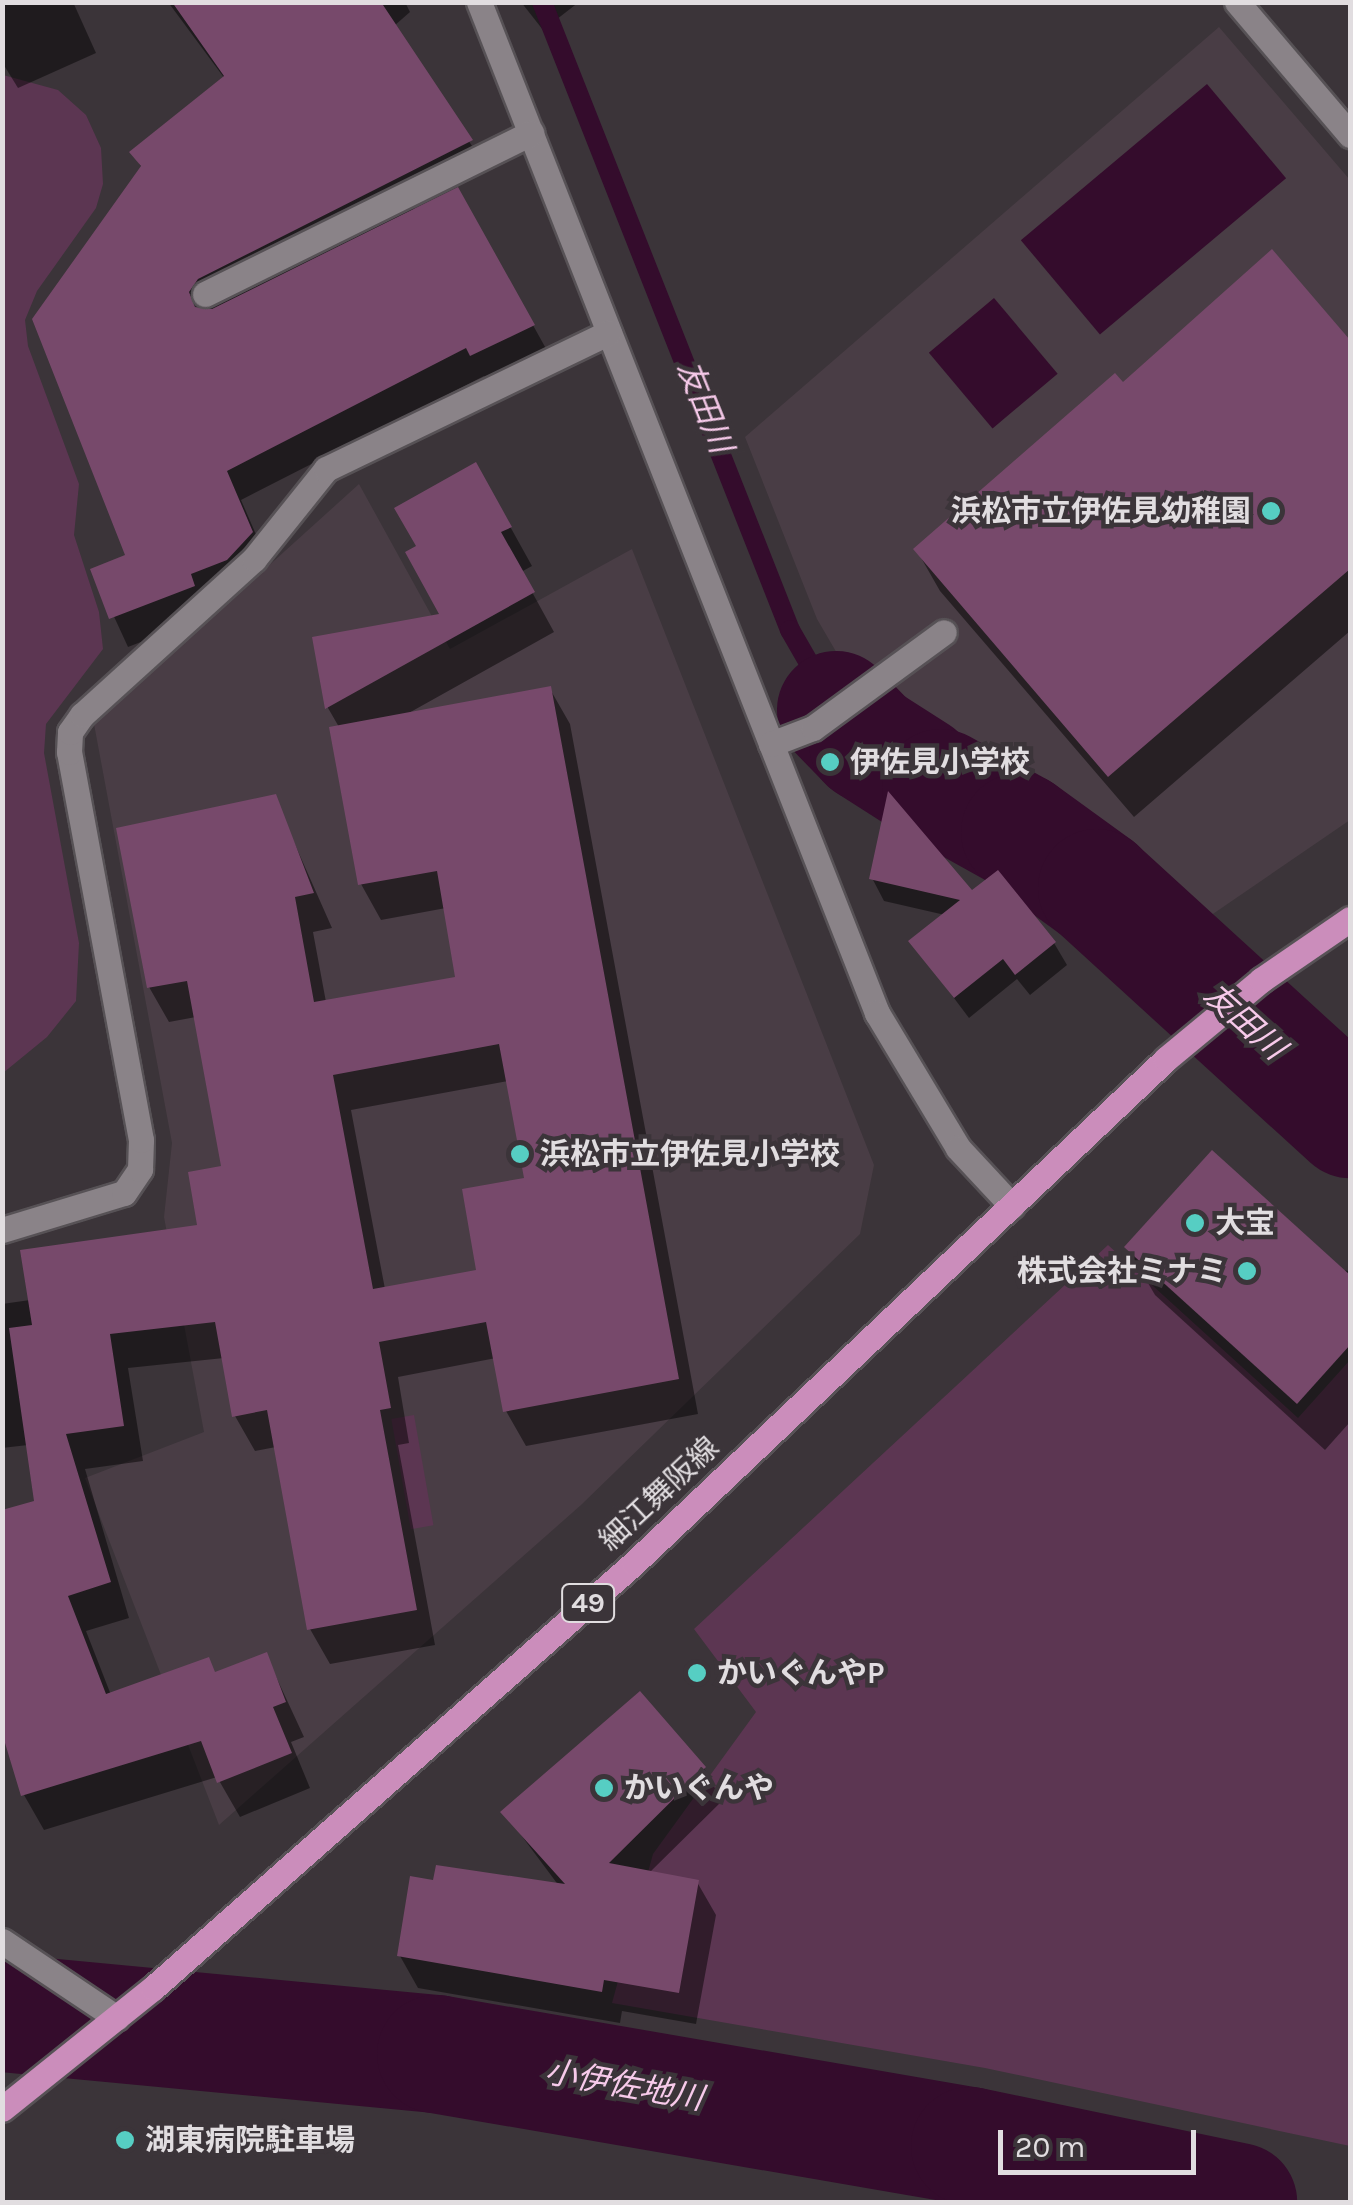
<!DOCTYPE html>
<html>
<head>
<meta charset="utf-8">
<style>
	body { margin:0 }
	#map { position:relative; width:1353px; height:2205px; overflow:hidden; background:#3b3439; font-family:Karla,"Noto Sans JP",sans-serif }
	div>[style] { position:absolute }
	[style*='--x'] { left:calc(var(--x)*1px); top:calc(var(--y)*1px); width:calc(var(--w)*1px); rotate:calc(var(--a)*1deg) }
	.built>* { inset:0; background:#493d45 }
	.green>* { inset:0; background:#5c3652; transform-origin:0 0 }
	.water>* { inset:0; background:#340c2c; transform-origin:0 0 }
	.shadow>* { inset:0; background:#0007 }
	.stream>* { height:20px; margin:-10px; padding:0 10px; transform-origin:10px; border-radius:10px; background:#340c2c }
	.river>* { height:118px; margin:-59px; padding:0 59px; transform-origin:59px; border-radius:59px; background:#340c2c }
	.building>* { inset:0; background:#77496b }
	.roads { filter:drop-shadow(2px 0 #575256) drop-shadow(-2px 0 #575256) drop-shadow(0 2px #575256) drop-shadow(0 -2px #575256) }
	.minor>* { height:25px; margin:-12.5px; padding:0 12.5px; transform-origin:12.5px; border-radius:12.5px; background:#8a8388 }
	.major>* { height:25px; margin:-12.5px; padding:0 12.5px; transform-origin:12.5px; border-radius:12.5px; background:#cb8dbb }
	.dots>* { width:28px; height:28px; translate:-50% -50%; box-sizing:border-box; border:5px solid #3b3439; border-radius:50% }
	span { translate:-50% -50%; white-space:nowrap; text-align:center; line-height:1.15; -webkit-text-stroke:9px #3b3439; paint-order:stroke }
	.shield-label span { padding:2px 8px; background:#3b3439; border:2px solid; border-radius:8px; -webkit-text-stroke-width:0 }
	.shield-label { font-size:28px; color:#e1dde0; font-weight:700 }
	.poi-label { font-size:30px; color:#e1dde0; font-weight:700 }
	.right { translate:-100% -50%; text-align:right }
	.left { translate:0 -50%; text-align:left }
	.street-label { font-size:30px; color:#e1dde0 }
	.water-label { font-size:32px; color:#f7caea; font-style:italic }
	.frame { position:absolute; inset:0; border:5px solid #e1dde0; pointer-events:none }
	.scale { position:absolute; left:998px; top:2130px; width:198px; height:45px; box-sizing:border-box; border:5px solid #e1dde0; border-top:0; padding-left:12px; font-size:30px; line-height:35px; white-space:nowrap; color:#e1dde0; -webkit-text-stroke:8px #3b3439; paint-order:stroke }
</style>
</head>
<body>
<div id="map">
	<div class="built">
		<i style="clip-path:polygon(1219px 27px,1350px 180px,1350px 820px,1188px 931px,1077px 835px,922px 744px,859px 691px,817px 619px,745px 437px)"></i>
		<i style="clip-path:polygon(359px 484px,450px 649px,632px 549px,874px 1165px,860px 1234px,581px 1505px,219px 1825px,85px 1478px,204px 1432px,164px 1217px,172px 1143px,94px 724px)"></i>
	</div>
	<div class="green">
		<i style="clip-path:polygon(3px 75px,58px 90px,86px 115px,101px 148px,103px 184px,96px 208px,37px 291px,25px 320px,28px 346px,79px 484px,74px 535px,99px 612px,103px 649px,46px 724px,44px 753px,79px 943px,76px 1001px,47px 1037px,3px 1073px)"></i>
		<i style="clip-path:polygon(1108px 1245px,1298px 1418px,1350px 1360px,1350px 2146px,985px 2068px,612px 2003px,653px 1854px,756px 1712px,694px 1629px)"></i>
		<i style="left:414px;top:1415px;width:112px;height:23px;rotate:80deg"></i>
	</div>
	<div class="water">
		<i style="left:1207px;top:84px;width:123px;height:243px;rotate:50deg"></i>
		<i style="left:994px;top:298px;width:99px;height:85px;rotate:50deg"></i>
	</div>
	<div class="shadow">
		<i style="clip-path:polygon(2px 2px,73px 2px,96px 53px,18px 88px,2px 62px)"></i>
		<i style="clip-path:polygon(168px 2px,405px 2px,410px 12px,394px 26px,487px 169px,411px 208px,474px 219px,549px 354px,488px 383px,484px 376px,241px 500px,268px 562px,243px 588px,205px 603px,210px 615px,128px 647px,93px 571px,129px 556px,142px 168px,132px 152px,225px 79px)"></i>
		<i style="clip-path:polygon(521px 2px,579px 2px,543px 30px)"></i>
		<i style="clip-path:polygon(1272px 252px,1350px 343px,1350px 631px,1134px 817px,940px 591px,916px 549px,1123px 386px)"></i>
		<i style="clip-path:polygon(evenodd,497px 503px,532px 566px,521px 572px,554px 632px,407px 714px,550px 689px,570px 724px,698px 1414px,526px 1446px,506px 1411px,496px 1358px,398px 1377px,409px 1443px,398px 1445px,435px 1645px,330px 1664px,310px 1629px,276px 1447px,255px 1451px,235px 1416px,224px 1358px,128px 1368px,143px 1461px,85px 1469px,129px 1618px,86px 1631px,111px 1695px,216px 1674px,266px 1655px,304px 1737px,291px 1742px,310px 1788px,240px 1817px,217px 1777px,44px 1830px,24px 1795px,37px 1502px,28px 1445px,2px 1448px,2px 1304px,30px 1300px,200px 1227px,224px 1168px,196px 1017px,169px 1022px,149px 987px,274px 797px,332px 928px,313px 932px,326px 1002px,458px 979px,446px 908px,381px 920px,361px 884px,339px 727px,328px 708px,315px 639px,443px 616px,497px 503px,508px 1081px,527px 1180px,479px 1272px,385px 1289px,351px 1110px,508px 1081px)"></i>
		<i style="clip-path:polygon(872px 878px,972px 894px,1054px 943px,1067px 965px,1030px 995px,1017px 979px,969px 1018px,911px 941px,945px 915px,884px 901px)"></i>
		<i style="clip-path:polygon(1127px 1247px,1350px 1271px,1350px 1422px,1325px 1450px,1155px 1295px)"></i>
		<i style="clip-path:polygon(704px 1768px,722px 1801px,649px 1873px,697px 1882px,716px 1915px,696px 2024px,622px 2011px,620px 2023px,418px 1988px,400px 1956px,559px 1886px,504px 1812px)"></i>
	</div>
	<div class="stream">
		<i style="--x:542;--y:2;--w:675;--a:68.45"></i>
		<i style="--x:790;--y:630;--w:92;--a:60.1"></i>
	</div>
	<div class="river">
		<i style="--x:836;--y:710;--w:46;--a:45.9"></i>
		<i style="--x:868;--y:743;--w:59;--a:32.6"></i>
		<i style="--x:941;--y:788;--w:90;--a:29.1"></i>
		<i style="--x:1020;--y:832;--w:95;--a:36"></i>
		<i style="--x:1097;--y:888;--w:343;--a:42.4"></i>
		<i style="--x:2;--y:2013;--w:436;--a:5.4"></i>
		<i style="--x:436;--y:2054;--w:542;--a:9.78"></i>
		<i style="--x:970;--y:2146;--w:274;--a:11.8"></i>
	</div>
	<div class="building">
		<i style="clip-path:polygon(172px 2px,381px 2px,473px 140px,198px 279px,189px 292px,195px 307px,212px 309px,458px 187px,535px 325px,470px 356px,466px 348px,227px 471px,253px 532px,227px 560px,191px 574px,195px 586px,109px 619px,90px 569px,125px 555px,32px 319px,141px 166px,129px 152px,224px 76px)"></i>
		<i style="clip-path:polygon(1272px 249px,1350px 340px,1350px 569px,1108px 777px,913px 549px,1115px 373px,1123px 382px)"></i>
		<i style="clip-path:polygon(476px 462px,512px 527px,501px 532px,535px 592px,325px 709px,312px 637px,439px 614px,405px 552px,416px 546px,394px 508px)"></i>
		<i style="clip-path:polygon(evenodd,551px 686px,679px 1379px,503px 1412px,486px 1322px,379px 1342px,391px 1408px,380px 1410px,417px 1610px,307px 1630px,267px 1410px,232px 1417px,215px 1322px,110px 1334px,124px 1426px,66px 1434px,111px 1582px,68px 1596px,106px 1694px,209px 1657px,215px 1672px,267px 1652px,286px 1702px,273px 1707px,292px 1753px,217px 1783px,201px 1741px,21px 1796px,2px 1733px,2px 1510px,34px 1501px,9px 1328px,32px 1325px,20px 1250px,197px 1225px,188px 1172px,221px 1166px,187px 981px,147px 988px,116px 828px,276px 794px,314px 893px,295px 897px,314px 1002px,455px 977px,437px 871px,358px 885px,329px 727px,551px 686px,499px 1044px,524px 1178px,462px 1189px,476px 1270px,373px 1289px,333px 1075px,499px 1044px)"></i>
		<i style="clip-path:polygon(888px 791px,972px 890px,998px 870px,1056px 942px,1015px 975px,1003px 959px,954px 998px,908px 941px,960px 900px,869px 879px)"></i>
		<i style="clip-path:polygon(1212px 1150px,1350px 1275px,1350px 1345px,1297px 1404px,1124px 1247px)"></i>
		<i style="clip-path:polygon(640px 1691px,706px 1767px,609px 1863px,699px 1880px,679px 1993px,604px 1980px,602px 1992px,397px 1956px,410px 1876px,433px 1880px,436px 1865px,565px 1884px,500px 1812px)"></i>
	</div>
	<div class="roads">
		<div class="minor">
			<i style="--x:479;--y:2;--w:1087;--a:68.51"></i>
			<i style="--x:877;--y:1013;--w:157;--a:59"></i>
			<i style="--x:958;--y:1148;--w:79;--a:47"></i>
			<i style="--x:1237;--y:2;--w:175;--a:49.6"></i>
			<i style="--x:205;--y:294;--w:364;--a:-26.3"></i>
			<i style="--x:771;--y:744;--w:45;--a:-20.9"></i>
			<i style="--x:813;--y:728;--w:162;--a:-36.2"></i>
			<i style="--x:2;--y:1230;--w:127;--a:-16.9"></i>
			<i style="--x:124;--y:1193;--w:29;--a:-56"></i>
			<i style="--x:140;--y:1169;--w:29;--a:-88"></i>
			<i style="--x:141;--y:1140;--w:395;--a:-100.5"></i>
			<i style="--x:69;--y:752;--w:20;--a:-87"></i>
			<i style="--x:70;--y:732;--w:21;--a:-55"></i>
			<i style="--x:82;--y:715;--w:232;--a:-42.2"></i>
			<i style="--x:254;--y:559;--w:115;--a:-51.3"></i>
			<i style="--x:326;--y:469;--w:314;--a:-25.8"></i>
			<i style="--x:2;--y:1941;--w:138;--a:33.8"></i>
		</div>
		<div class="major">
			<i style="--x:2;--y:2109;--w:193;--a:-38.7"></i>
			<i style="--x:153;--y:1988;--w:642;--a:-41.46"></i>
			<i style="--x:634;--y:1563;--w:733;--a:-43.45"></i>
			<i style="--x:1166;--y:1059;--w:124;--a:-39.7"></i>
			<i style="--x:1261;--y:980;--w:108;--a:-34.4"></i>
		</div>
	</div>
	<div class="dots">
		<i style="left:1271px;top:511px;background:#56cec3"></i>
		<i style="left:830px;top:762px;background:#56cec3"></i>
		<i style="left:520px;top:1154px;background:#56cec3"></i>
		<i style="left:1195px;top:1223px;background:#56cec3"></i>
		<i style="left:1247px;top:1271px;background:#56cec3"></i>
		<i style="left:697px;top:1673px;background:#56cec3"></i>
		<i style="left:604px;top:1788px;background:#56cec3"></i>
		<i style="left:125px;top:2140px;background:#56cec3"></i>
	</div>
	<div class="shield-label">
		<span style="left:588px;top:1603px">49</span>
	</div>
	<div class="poi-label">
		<span class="right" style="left:1251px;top:511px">浜松市立伊佐見幼稚園</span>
		<span class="left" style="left:850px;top:762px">伊佐見小学校</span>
		<span class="left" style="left:540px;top:1154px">浜松市立伊佐見小学校</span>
		<span class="left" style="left:1215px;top:1223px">大宝</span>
		<span class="right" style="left:1227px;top:1271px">株式会社ミナミ</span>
		<span class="left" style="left:717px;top:1673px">かいぐんやP</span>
		<span class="left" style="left:624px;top:1788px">かいぐんや</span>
		<span class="left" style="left:145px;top:2140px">湖東病院駐車場</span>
	</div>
	<div class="street-label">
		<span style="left:659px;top:1494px;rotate:-43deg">細江舞阪線</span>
	</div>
	<div class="water-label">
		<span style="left:704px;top:407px;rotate:68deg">友田川</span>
		<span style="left:1244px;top:1022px;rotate:42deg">友田川</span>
		<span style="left:624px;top:2086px;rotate:10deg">小伊佐地川</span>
	</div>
	<div class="frame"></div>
	<div class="scale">20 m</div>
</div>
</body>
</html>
